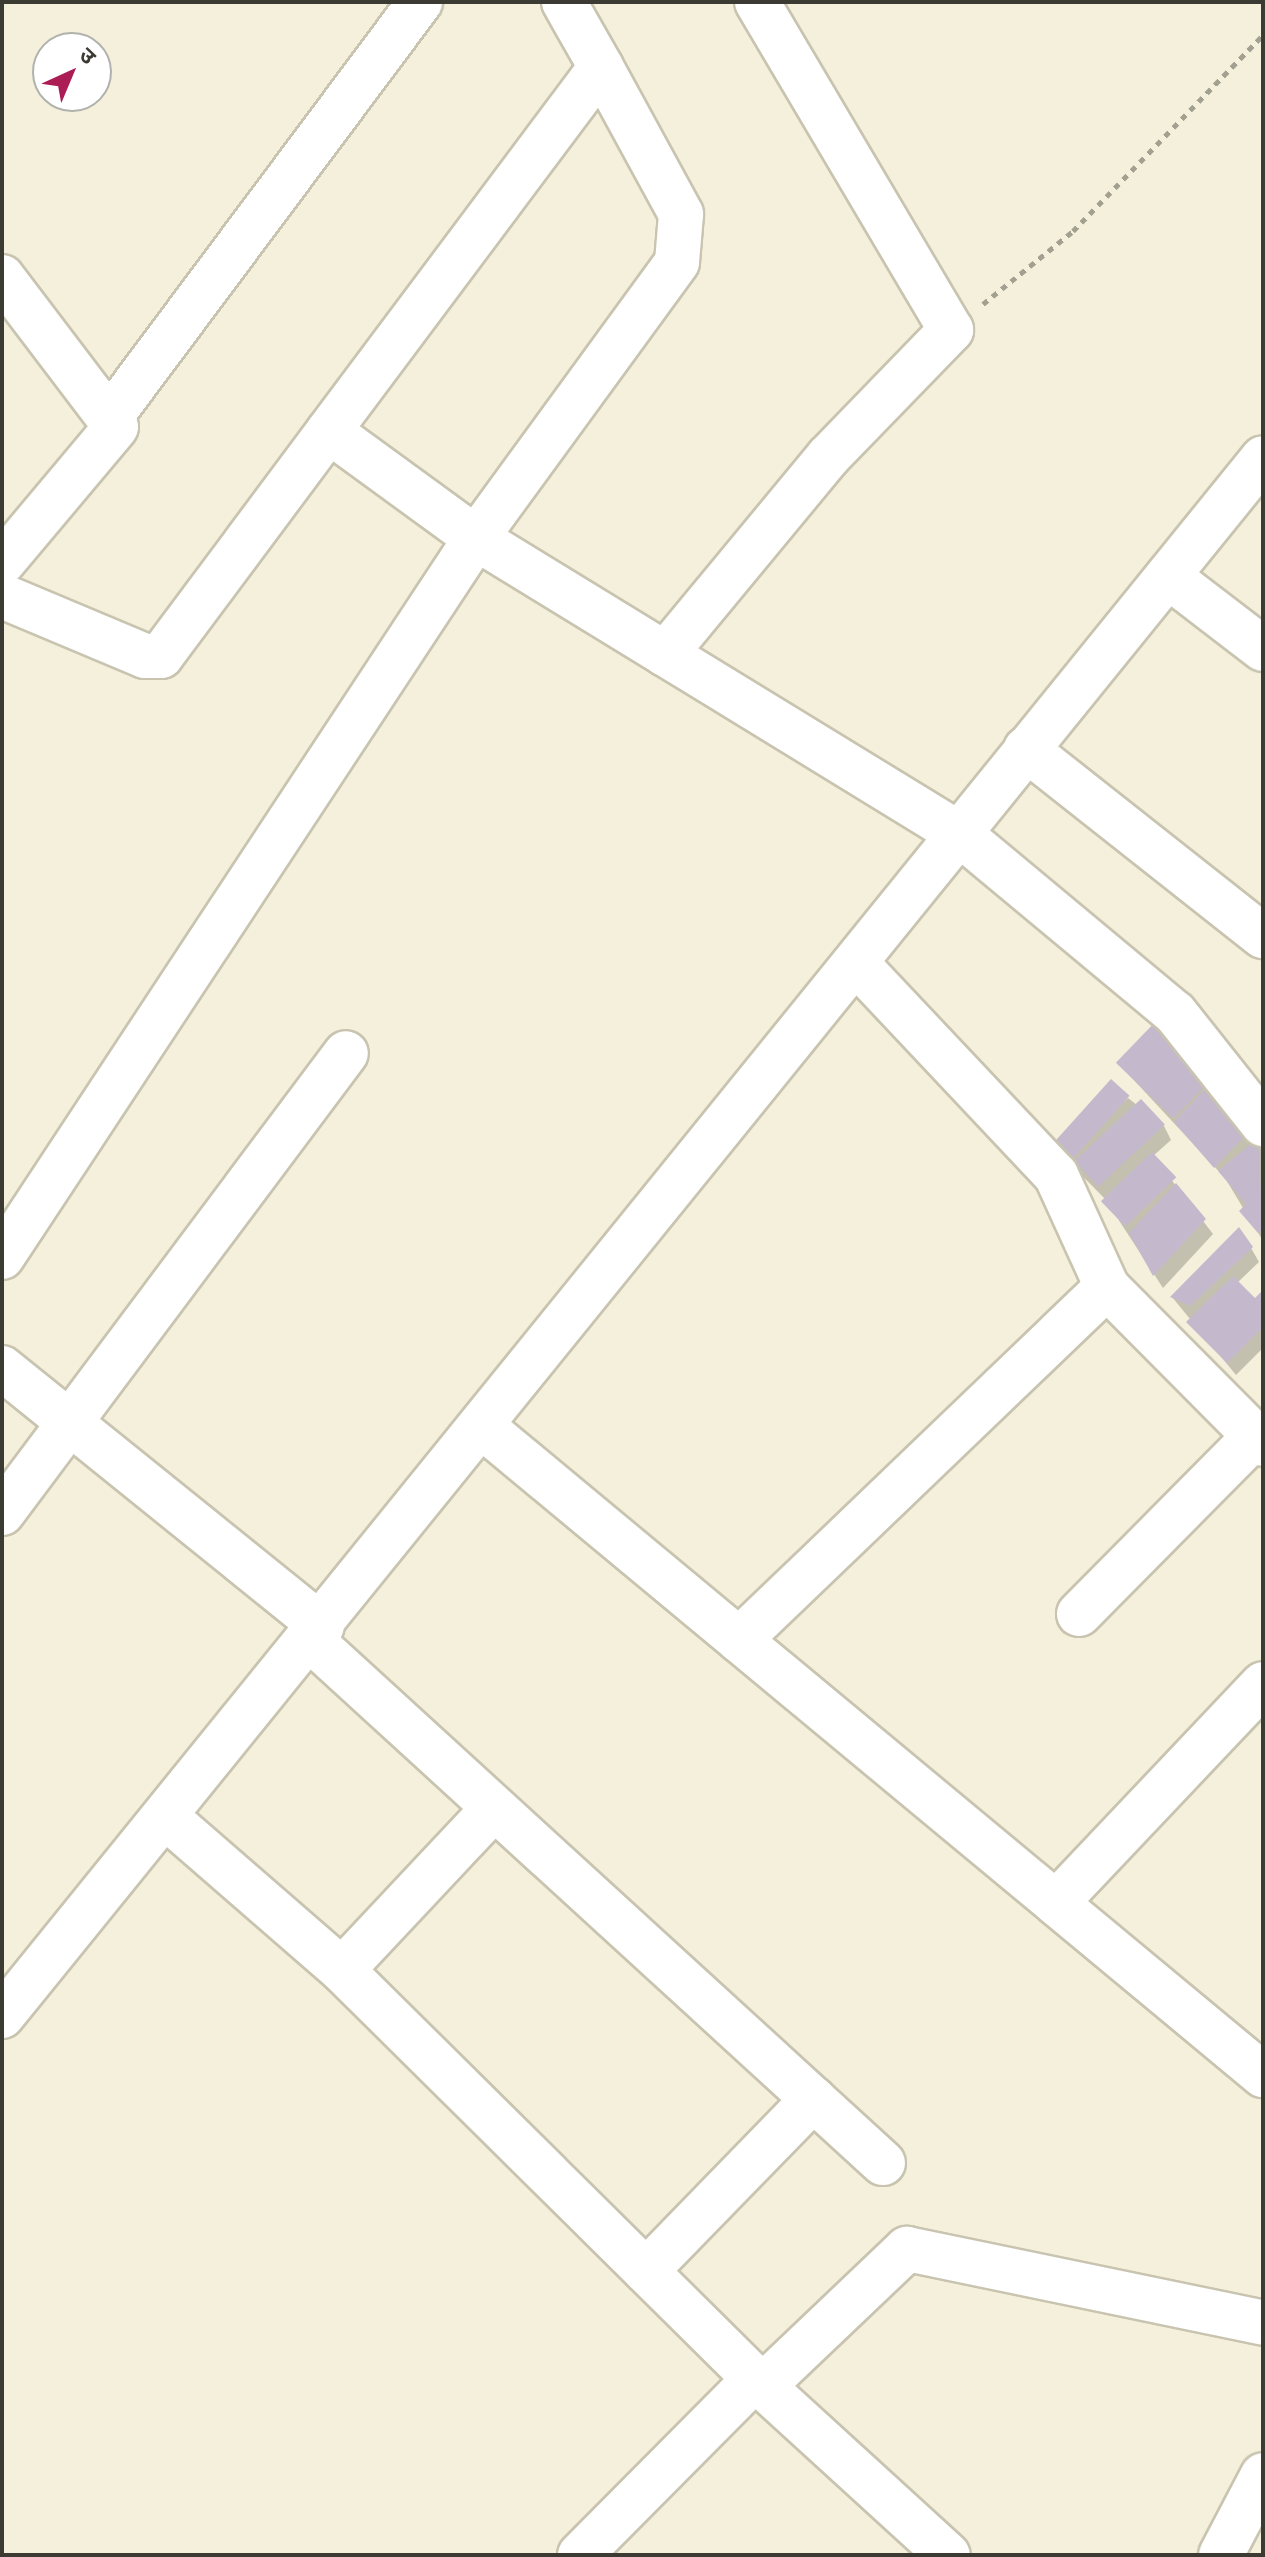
<!DOCTYPE html>
<html>
<head>
<meta charset="utf-8">
<style>
	body { margin:0 }
	#map { position:relative; width:1265px; height:2557px; overflow:hidden; background:#f4f0db; font-family:"Work Sans","Noto Sans Devanagari",sans-serif }
	div>[style] { position:absolute }
	[style*='--x'] { left:calc(var(--x)*1px); top:calc(var(--y)*1px); width:calc(var(--w)*1px); rotate:calc(var(--a)*1deg) }
	.shadow>* { inset:0; background:#0003 }
	.building>* { inset:0; background:#c4b9cc; transform-origin:0 0 }
	.path>* { height:5px; margin-top:-2.5px; transform-origin:0; background:repeating-linear-gradient(90deg,#a2a090 0 6px,transparent 0 12px) }
	.roads { filter:drop-shadow(2px 0 #c8c4b0) drop-shadow(-2px 0 #c8c4b0) drop-shadow(0 2px #c8c4b0) drop-shadow(0 -2px #c8c4b0) }
	.minor>* { height:44px; margin:-22px; padding:0 22px; transform-origin:22px; border-radius:22px; background:#fff }
	span { translate:-50% -50%; white-space:nowrap; text-align:center; line-height:1.15; -webkit-text-stroke:7px #fff; paint-order:stroke }
	.frame { position:absolute; inset:0; border:4px solid #3c3b33; pointer-events:none }
	.north { position:absolute; left:32px; top:32px; width:80px; height:80px; box-sizing:border-box; background:#fff; border:2px solid #b1b1ad; border-radius:50%; rotate:44deg; font-size:22px; font-weight:700; line-height:32px; text-align:center; color:#3c3b33 }
	.north::after { content:''; display:block; margin:auto; width:28px; height:36px; background:#ac1d56; clip-path:polygon(50% 0,100% 100%,50% 72%,0 100%) }
</style>
</head>
<body>
<div id="map">
	<div class="shadow">
		<i style="clip-path:polygon(1161px 1018px,1263px 1144px,1263px 1241px,1225px 1178px,1117px 1062px)"></i>
		<i style="clip-path:polygon(1128px 1098px,1164px 1126px,1171px 1140px,1153px 1156px,1213px 1234px,1163px 1288px,1105px 1199px,1063px 1156px)"></i>
		<i style="clip-path:polygon(1251px 1248px,1259px 1262px,1237px 1283px,1255px 1301px,1263px 1292px,1263px 1348px,1236px 1375px,1172px 1297px)"></i>
	</div>
	<div class="building">
		<i style="left:1161px;top:1016px;width:80px;height:65px;rotate:44deg"></i>
		<i style="clip-path:polygon(1217px 1076px,1256px 1124px,1214px 1168px,1174px 1122px)"></i>
		<i style="left:1111px;top:1079px;width:25px;height:86px;rotate:42deg"></i>
		<i style="left:1141px;top:1099px;width:35px;height:91px;rotate:47deg"></i>
		<i style="clip-path:polygon(1258px 1138px,1263px 1229px,1258px 1233px,1239px 1211px,1246px 1204px,1218px 1171px)"></i>
		<i style="left:1152px;top:1152px;width:35px;height:71px;rotate:46deg"></i>
		<i style="clip-path:polygon(1176px 1183px,1206px 1219px,1153px 1276px,1129px 1233px)"></i>
		<i style="clip-path:polygon(1239px 1227px,1253px 1247px,1190px 1306px,1170px 1297px)"></i>
		<i style="clip-path:polygon(1233px 1276px,1255px 1298px,1263px 1290px,1263px 1327px,1227px 1363px,1186px 1322px)"></i>
	</div>
	<div class="path">
		<i style="--x:983;--y:304;--w:116;--a:-39"></i>
		<i style="--x:1073;--y:231;--w:273;--a:-45.9"></i>
	</div>
	<div class="roads">
		<div class="minor">
			<i style="--x:564;--y:2;--w:75;--a:60.4"></i>
			<i style="--x:601;--y:67;--w:454;--a:126.8"></i>
			<i style="--x:329;--y:431;--w:182;--a:36.1"></i>
			<i style="--x:476;--y:538;--w:569;--a:31.48"></i>
			<i style="--x:961;--y:835;--w:278;--a:39.8"></i>
			<i style="--x:1175;--y:1013;--w:142;--a:51.6"></i>
			<i style="--x:2;--y:277;--w:188;--a:52.8"></i>
			<i style="--x:116;--y:427;--w:177;--a:130"></i>
			<i style="--x:111;--y:416;--w:517;--a:-53.26"></i>
			<i style="--x:1168;--y:576;--w:120;--a:37.5"></i>
			<i style="--x:2;--y:596;--w:155;--a:22.8"></i>
			<i style="--x:145;--y:656;--w:16;--a:0"></i>
			<i style="--x:161;--y:656;--w:281;--a:-53.3"></i>
			<i style="--x:665;--y:654;--w:256;--a:-50.4"></i>
			<i style="--x:828;--y:457;--w:177;--a:-45.9"></i>
			<i style="--x:951;--y:330;--w:381;--a:-120.6"></i>
			<i style="--x:1026;--y:749;--w:302;--a:38.3"></i>
			<i style="--x:857;--y:964;--w:290;--a:46.7"></i>
			<i style="--x:1056;--y:1175;--w:123;--a:65.5"></i>
			<i style="--x:1107;--y:1287;--w:221;--a:45.2"></i>
			<i style="--x:2;--y:1257;--w:861;--a:-56.61"></i>
			<i style="--x:476;--y:538;--w:341;--a:-53.9"></i>
			<i style="--x:677;--y:262;--w:48;--a:-85.2"></i>
			<i style="--x:681;--y:214;--w:167;--a:-118.6"></i>
			<i style="--x:2;--y:1368;--w:411;--a:38.9"></i>
			<i style="--x:484;--y:1428;--w:1013;--a:39.71"></i>
			<i style="--x:2;--y:1513;--w:574;--a:-53.21"></i>
			<i style="--x:1079;--y:1614;--w:247;--a:-45.3"></i>
			<i style="--x:311;--y:1640;--w:775;--a:42.44"></i>
			<i style="--x:739;--y:1640;--w:510;--a:-43.81"></i>
			<i style="--x:166;--y:1817;--w:233;--a:41"></i>
			<i style="--x:342;--y:1970;--w:581;--a:44.72"></i>
			<i style="--x:755;--y:2379;--w:261;--a:42.4"></i>
			<i style="--x:1056;--y:1903;--w:301;--a:-46.6"></i>
			<i style="--x:342;--y:1970;--w:222;--a:-46.8"></i>
			<i style="--x:2;--y:2016;--w:2004;--a:-51.01"></i>
			<i style="--x:646;--y:2271;--w:240;--a:-45.8"></i>
			<i style="--x:763;--y:2386;--w:199;--a:-43.6"></i>
			<i style="--x:907;--y:2249;--w:364;--a:11.7"></i>
			<i style="--x:580;--y:2555;--w:248;--a:-45.2"></i>
			<i style="--x:1221;--y:2555;--w:90;--a:-62.3"></i>
		</div>
	</div>
	<div class="frame"></div>
	<div class="north">उ</div>
</div>
</body>
</html>
